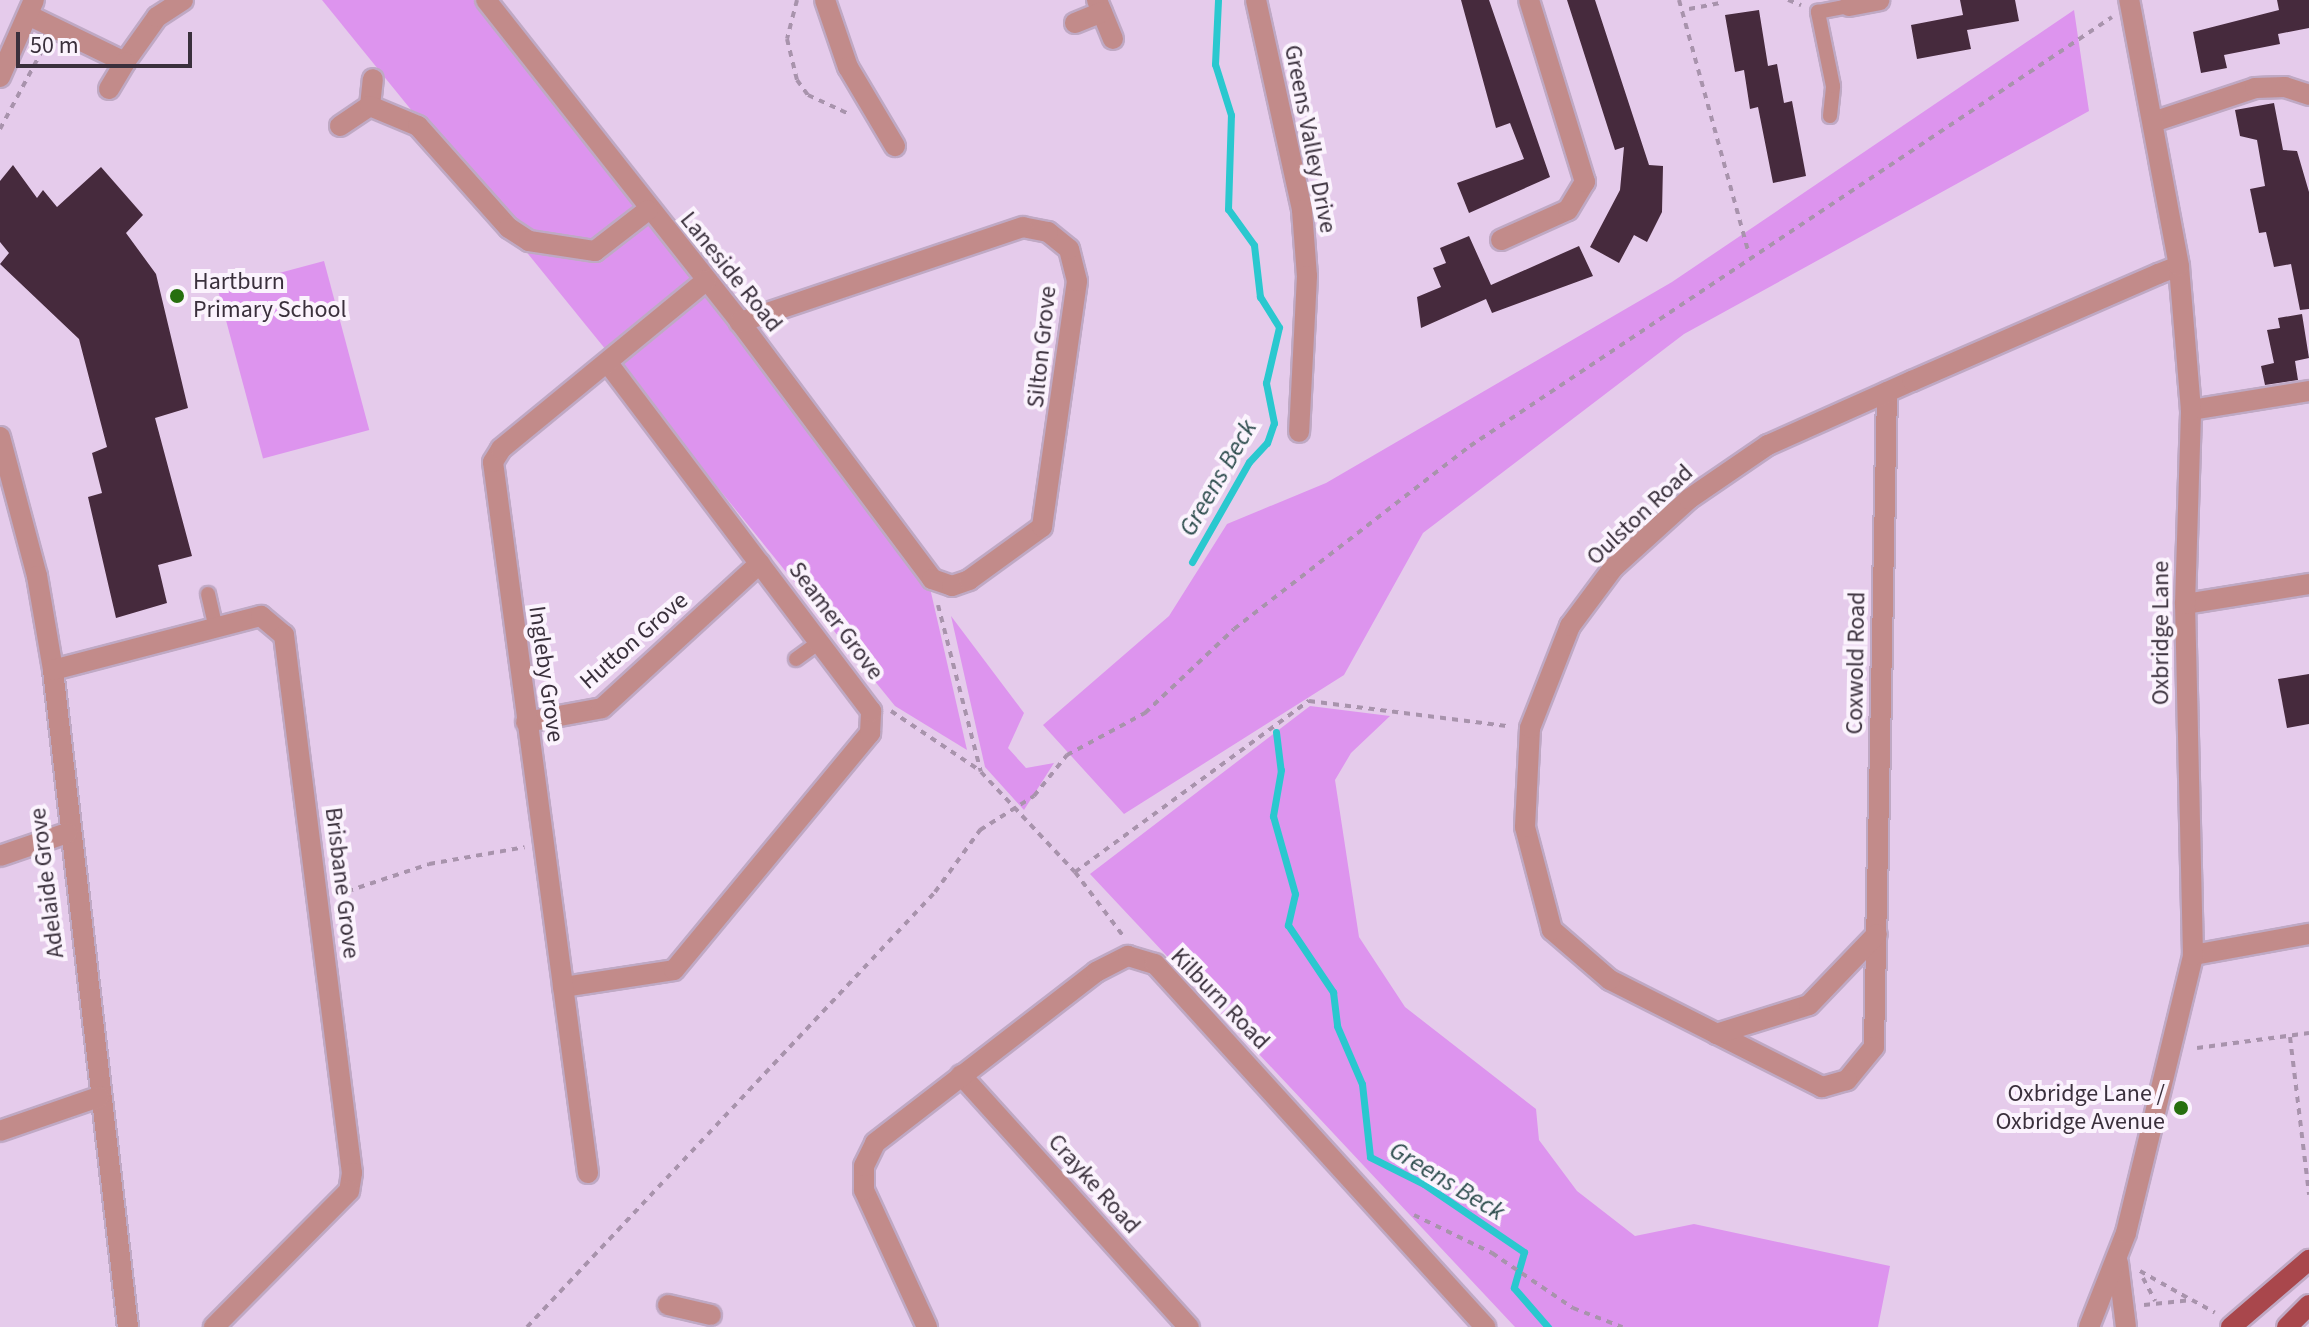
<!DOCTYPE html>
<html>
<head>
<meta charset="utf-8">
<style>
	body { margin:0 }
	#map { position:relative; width:2309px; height:1327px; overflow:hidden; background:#e5cbeb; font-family:"Source Sans 3",sans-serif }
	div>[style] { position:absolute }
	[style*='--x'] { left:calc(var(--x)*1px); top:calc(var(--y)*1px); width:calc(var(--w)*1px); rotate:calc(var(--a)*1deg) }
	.green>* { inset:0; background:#dd94ee; transform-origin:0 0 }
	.stream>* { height:7px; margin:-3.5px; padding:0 3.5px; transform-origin:3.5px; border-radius:3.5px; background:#2ac8cf }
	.building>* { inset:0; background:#462a3d }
	.path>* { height:4px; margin-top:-2px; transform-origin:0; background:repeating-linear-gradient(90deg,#a893ac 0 6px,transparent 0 12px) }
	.roads { filter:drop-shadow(2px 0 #bfa9c4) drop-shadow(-2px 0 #bfa9c4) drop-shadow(0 2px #bfa9c4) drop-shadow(0 -2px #bfa9c4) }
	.service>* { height:14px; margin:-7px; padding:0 7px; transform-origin:7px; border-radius:7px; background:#c28b8a }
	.minor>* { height:20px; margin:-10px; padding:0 10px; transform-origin:10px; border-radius:10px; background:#c28b8a }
	.tertiary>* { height:20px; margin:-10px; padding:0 10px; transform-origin:10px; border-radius:10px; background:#c28b8a }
	.primary>* { height:20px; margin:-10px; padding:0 10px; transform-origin:10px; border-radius:10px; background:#a9474c }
	.dots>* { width:22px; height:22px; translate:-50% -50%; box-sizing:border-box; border:4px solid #fbf3fd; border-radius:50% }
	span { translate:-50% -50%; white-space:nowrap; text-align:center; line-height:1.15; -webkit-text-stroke:8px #fbf3fd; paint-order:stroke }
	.street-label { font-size:24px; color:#3a303c }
	.poi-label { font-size:24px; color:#3a303c }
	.left { translate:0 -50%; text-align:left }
	.right { translate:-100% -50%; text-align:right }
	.water-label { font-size:26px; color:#2e4d4e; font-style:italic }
	.scale { position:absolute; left:16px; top:32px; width:176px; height:36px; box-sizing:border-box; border:4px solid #3a303c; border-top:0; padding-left:10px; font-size:24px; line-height:28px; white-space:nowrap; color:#3a303c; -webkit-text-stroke:6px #fbf3fd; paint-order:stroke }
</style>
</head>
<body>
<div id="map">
	<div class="green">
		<i style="clip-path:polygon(322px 0,483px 0,930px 588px,967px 750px,895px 706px)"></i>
		<i style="clip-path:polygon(2074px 10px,2089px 111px,1684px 334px,1423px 533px,1344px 675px,1124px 814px,1043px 725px,1169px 616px,1227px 524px,1326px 483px,1672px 282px)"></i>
		<i style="left:324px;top:261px;width:175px;height:110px;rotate:75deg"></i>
		<i style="clip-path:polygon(951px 616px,1024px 713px,1008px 748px,1026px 768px,1054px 763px,1024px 810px,985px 767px)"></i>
		<i style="clip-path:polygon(1310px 706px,1390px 716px,1351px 753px,1335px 780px,1359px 937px,1405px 1007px,1536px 1109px,1539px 1140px,1577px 1191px,1635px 1236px,1694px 1224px,1890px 1266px,1878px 1327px,1515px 1327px,1090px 874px)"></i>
	</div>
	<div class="stream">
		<i style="--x:1192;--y:562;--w:115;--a:-60.3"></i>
		<i style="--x:1249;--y:462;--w:26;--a:-47"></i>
		<i style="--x:1267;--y:443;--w:21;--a:-71"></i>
		<i style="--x:1274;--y:423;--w:41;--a:-101.3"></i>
		<i style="--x:1266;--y:383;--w:57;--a:-76.9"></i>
		<i style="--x:1279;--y:327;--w:36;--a:-122"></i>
		<i style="--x:1260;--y:297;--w:52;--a:-96.6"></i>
		<i style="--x:1254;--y:245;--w:44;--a:-125.8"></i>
		<i style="--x:1228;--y:209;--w:94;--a:-88.2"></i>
		<i style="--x:1231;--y:115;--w:53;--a:-107.4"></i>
		<i style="--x:1215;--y:64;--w:64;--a:-87.3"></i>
		<i style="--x:1276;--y:732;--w:38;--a:83"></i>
		<i style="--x:1281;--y:770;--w:47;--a:99.9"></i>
		<i style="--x:1273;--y:816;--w:81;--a:74.2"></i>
		<i style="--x:1295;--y:894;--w:32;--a:103"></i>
		<i style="--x:1288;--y:925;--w:81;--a:56.1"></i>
		<i style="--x:1333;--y:992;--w:34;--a:83"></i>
		<i style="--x:1337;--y:1026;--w:63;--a:66.7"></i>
		<i style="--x:1362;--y:1084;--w:73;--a:83.7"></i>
		<i style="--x:1370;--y:1157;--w:60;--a:26.6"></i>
		<i style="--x:1424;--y:1184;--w:121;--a:34.2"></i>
		<i style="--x:1524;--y:1252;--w:37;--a:106"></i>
		<i style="--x:1514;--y:1288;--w:52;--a:48.9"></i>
	</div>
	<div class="building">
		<i style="clip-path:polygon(1461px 0,1489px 0,1550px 177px,1469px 213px,1457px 183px,1524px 159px,1510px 123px,1496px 128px)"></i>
		<i style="clip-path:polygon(1567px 0,1595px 0,1649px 165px,1663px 166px,1662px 212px,1647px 242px,1634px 235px,1619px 263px,1590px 247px,1620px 190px,1624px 147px,1615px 150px)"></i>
		<i style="clip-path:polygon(1960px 0,2015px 0,2019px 21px,1967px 30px,1971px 49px,1917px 59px,1911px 25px,1963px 15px)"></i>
		<i style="clip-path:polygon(2277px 0,2309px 0,2309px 28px,2278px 34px,2280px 44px,2224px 55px,2227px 68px,2201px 73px,2193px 32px,2279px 10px)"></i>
		<i style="clip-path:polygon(1759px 10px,1768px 66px,1777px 64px,1784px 103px,1792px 101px,1806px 176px,1773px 183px,1758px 107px,1750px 109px,1744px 70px,1735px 72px,1725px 15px)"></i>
		<i style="clip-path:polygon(2274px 103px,2283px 150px,2297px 151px,2309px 192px,2309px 309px,2300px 310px,2291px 264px,2274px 267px,2266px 232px,2259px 233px,2250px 189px,2265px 186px,2257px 140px,2240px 136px,2235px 110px)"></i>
		<i style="clip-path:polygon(13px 165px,37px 198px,43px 190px,57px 207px,101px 167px,143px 215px,126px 233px,156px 274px,188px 408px,155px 418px,192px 556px,158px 565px,167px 603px,116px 618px,88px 497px,102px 493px,92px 453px,107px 447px,79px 339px,0 264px,9px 253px,0 242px,0 181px)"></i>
		<i style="clip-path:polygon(1469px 236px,1491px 285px,1579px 246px,1593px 276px,1492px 313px,1486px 299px,1421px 328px,1417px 297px,1441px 287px,1433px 268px,1446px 263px,1440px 248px)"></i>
		<i style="clip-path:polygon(2302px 314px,2309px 358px,2295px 361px,2298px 380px,2265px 385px,2261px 366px,2274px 363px,2267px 330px,2280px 328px,2278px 318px)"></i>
		<i style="clip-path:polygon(2309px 674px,2309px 724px,2287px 728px,2278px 679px)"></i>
	</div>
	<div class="path">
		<i style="--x:797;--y:0;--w:40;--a:104.4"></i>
		<i style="--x:787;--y:39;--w:42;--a:76.3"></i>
		<i style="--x:797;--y:80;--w:19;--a:54"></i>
		<i style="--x:808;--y:95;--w:47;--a:24.9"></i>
		<i style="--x:1679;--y:0;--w:263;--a:74.6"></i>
		<i style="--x:1788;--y:0;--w:14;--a:21"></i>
		<i style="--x:1689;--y:9;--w:33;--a:-11"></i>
		<i style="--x:0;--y:129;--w:93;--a:-61.8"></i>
		<i style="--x:938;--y:605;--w:172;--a:75.6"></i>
		<i style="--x:981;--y:772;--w:137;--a:46.8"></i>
		<i style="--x:1075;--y:872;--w:81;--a:53"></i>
		<i style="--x:891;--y:711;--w:106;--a:33.8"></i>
		<i style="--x:1075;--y:872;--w:290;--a:-36.2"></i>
		<i style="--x:1309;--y:701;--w:201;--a:7.2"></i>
		<i style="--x:336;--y:895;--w:98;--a:-18.4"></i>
		<i style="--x:429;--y:864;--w:97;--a:-10"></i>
		<i style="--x:2290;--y:1037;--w:159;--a:83.1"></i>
		<i style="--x:2197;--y:1048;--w:113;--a:-7.6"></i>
		<i style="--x:1414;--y:1215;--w:87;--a:26"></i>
		<i style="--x:1492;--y:1253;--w:98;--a:34.2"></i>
		<i style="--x:1573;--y:1308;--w:53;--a:21.2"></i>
		<i style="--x:2140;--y:1271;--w:55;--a:29.4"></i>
		<i style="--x:2143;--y:1278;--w:26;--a:62"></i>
		<i style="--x:2144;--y:1305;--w:48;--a:-5.9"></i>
		<i style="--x:2192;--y:1300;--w:26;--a:29"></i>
		<i style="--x:527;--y:1327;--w:596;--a:-46.83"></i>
		<i style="--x:935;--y:892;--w:77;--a:-54"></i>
		<i style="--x:980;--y:830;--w:64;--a:-32.2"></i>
		<i style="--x:1034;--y:796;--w:53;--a:-51.2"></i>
		<i style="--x:1067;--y:755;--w:89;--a:-28.3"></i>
		<i style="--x:1145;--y:713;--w:122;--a:-43.3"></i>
		<i style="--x:1234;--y:629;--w:299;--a:-37.8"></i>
		<i style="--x:1470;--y:446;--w:772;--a:-33.75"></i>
	</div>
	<div class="roads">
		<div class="service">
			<i style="--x:1830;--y:116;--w:30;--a:-84"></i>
			<i style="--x:1833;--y:86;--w:76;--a:-101.5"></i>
			<i style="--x:1818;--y:12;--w:32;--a:-11"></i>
			<i style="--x:208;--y:594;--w:35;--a:77"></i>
			<i style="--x:796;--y:659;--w:29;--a:-36"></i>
		</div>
		<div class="minor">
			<i style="--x:486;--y:0;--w:410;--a:51.7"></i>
			<i style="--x:740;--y:322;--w:321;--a:53.2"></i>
			<i style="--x:932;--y:579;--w:21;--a:19"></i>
			<i style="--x:952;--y:586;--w:18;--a:-19"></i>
			<i style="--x:969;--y:580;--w:90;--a:-36"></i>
			<i style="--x:1042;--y:527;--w:248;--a:-81.9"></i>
			<i style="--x:1077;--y:281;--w:33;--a:-104"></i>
			<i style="--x:1069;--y:249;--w:27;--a:-141"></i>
			<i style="--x:1048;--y:232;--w:25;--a:-169"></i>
			<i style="--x:1023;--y:227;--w:299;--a:161.4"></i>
			<i style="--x:825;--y:0;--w:71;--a:71.1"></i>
			<i style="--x:848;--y:67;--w:92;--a:59.3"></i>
			<i style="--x:1097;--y:0;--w:42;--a:67.7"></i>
			<i style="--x:1256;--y:0;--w:215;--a:77.6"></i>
			<i style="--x:1302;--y:210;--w:66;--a:85.7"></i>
			<i style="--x:1307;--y:276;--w:156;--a:92.9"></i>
			<i style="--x:1849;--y:6;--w:31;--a:-11"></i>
			<i style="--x:28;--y:15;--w:108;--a:25.9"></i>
			<i style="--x:125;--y:62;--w:55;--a:-54.6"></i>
			<i style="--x:157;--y:17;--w:31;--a:-33"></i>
			<i style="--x:1075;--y:23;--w:29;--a:-22"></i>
			<i style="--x:109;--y:89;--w:31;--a:-59"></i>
			<i style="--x:370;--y:106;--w:27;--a:-84"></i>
			<i style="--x:2156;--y:121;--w:104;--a:-18.4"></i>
			<i style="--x:2255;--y:88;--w:30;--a:-2"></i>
			<i style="--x:2285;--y:87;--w:25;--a:18"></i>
			<i style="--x:340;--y:126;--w:36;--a:-34"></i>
			<i style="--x:370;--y:106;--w:52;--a:22.6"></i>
			<i style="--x:418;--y:126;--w:137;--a:48.3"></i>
			<i style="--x:509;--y:228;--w:24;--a:33"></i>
			<i style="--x:529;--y:241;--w:67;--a:8.6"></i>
			<i style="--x:595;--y:251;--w:67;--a:-37.7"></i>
			<i style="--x:1501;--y:240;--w:73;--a:-24.1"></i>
			<i style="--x:1568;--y:210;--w:33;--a:-59"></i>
			<i style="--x:1585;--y:182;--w:190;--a:-107.1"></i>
			<i style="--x:1887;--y:392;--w:655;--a:91.14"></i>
			<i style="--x:1874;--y:1047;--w:43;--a:129.3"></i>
			<i style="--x:1847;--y:1080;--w:26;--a:164"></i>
			<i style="--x:1822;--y:1087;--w:237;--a:-153.2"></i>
			<i style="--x:1610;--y:980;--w:77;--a:-139.2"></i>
			<i style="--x:1552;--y:930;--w:106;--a:-104.7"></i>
			<i style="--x:1525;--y:827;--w:99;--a:-87.1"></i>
			<i style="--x:1530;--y:728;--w:110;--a:-68.6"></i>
			<i style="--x:1570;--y:626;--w:72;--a:-53.4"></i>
			<i style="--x:1613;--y:568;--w:103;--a:-42.2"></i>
			<i style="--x:1689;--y:499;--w:96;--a:-34.4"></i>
			<i style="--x:1768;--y:445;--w:158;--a:-24"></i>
			<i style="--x:1912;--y:381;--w:268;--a:-23.5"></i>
			<i style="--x:2158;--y:274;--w:22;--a:-21"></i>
			<i style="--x:2191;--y:410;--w:120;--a:-9.1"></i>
			<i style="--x:0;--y:437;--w:144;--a:75.1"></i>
			<i style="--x:37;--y:576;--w:95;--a:80.3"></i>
			<i style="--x:53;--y:670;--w:661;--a:83.49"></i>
			<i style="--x:2185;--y:604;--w:126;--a:-9.2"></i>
			<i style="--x:53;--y:670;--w:215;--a:-14.6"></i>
			<i style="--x:261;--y:616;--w:30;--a:40"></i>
			<i style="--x:284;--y:635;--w:542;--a:82.8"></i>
			<i style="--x:352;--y:1173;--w:18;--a:99"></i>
			<i style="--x:349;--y:1191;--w:192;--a:134.8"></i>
			<i style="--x:526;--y:722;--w:77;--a:-10.4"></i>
			<i style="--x:602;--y:708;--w:214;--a:-42.5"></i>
			<i style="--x:0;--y:856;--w:71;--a:-18.9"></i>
			<i style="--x:2193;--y:955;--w:118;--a:-10.3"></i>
			<i style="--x:563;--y:987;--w:112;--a:-8.7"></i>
			<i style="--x:674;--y:970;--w:308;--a:-50.4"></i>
			<i style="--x:870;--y:733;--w:22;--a:-87"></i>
			<i style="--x:871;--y:711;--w:436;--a:-127.1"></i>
			<i style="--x:1716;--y:1034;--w:97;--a:-17.3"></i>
			<i style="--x:1809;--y:1005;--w:98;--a:-46.2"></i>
			<i style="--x:961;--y:1075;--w:340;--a:47.9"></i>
			<i style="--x:0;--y:1131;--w:105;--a:-19"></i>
			<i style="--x:588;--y:1173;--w:717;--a:-97.61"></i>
			<i style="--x:493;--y:462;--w:15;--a:-58"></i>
			<i style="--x:501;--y:449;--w:266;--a:-39.4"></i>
			<i style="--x:668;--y:1305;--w:44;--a:13.1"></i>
			<i style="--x:927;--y:1327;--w:151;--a:-114.7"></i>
			<i style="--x:864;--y:1190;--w:24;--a:-90"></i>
			<i style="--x:864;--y:1166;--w:25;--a:-64"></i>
			<i style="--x:875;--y:1143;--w:279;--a:-37.7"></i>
			<i style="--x:1096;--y:972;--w:36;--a:-27"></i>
			<i style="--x:1128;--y:956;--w:28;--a:17"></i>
			<i style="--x:1155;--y:964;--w:491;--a:47.7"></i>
		</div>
		<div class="tertiary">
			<i style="--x:0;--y:77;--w:84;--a:-66.2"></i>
			<i style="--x:2118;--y:1263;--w:64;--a:82.9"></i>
			<i style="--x:2089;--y:1327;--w:101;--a:-68.5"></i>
			<i style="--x:2126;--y:1233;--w:286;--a:-76.4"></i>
			<i style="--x:2193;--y:955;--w:351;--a:-91.3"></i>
			<i style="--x:2185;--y:604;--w:194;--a:-88.2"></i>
			<i style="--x:2191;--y:410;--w:144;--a:-94.8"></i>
			<i style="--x:2179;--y:266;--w:271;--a:-100.6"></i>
		</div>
		<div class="primary">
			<i style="--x:2231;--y:1327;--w:103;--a:-40.7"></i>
			<i style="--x:2287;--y:1327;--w:31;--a:-45"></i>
		</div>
	</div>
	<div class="dots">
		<i style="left:177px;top:296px;background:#276f0f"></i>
		<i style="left:2181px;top:1108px;background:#276f0f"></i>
	</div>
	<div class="street-label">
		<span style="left:1310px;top:139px;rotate:79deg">Greens Valley Drive</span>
		<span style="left:731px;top:272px;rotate:51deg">Laneside Road</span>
		<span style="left:1042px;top:347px;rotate:-84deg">Silton Grove</span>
		<span style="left:1640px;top:515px;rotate:-43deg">Oulston Road</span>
		<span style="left:836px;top:621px;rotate:53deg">Seamer Grove</span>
		<span style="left:2161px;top:633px;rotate:-90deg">Oxbridge Lane</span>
		<span style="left:634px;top:641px;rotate:-41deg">Hutton Grove</span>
		<span style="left:1856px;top:663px;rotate:-89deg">Coxwold Road</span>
		<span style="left:546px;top:674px;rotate:82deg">Ingleby Grove</span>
		<span style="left:47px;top:883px;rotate:-97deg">Adelaide Grove</span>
		<span style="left:342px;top:883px;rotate:83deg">Brisbane Grove</span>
		<span style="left:1220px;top:999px;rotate:46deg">Kilburn Road</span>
		<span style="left:1094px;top:1184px;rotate:48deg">Crayke Road</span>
	</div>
	<div class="poi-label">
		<span class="left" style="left:193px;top:296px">Hartburn<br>Primary School</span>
		<span class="right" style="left:2165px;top:1108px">Oxbridge Lane /<br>Oxbridge Avenue</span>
	</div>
	<div class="water-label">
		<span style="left:1218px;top:478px;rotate:-60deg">Greens Beck</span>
		<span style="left:1447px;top:1181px;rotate:31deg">Greens Beck</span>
	</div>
	<div class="scale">50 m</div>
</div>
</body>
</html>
